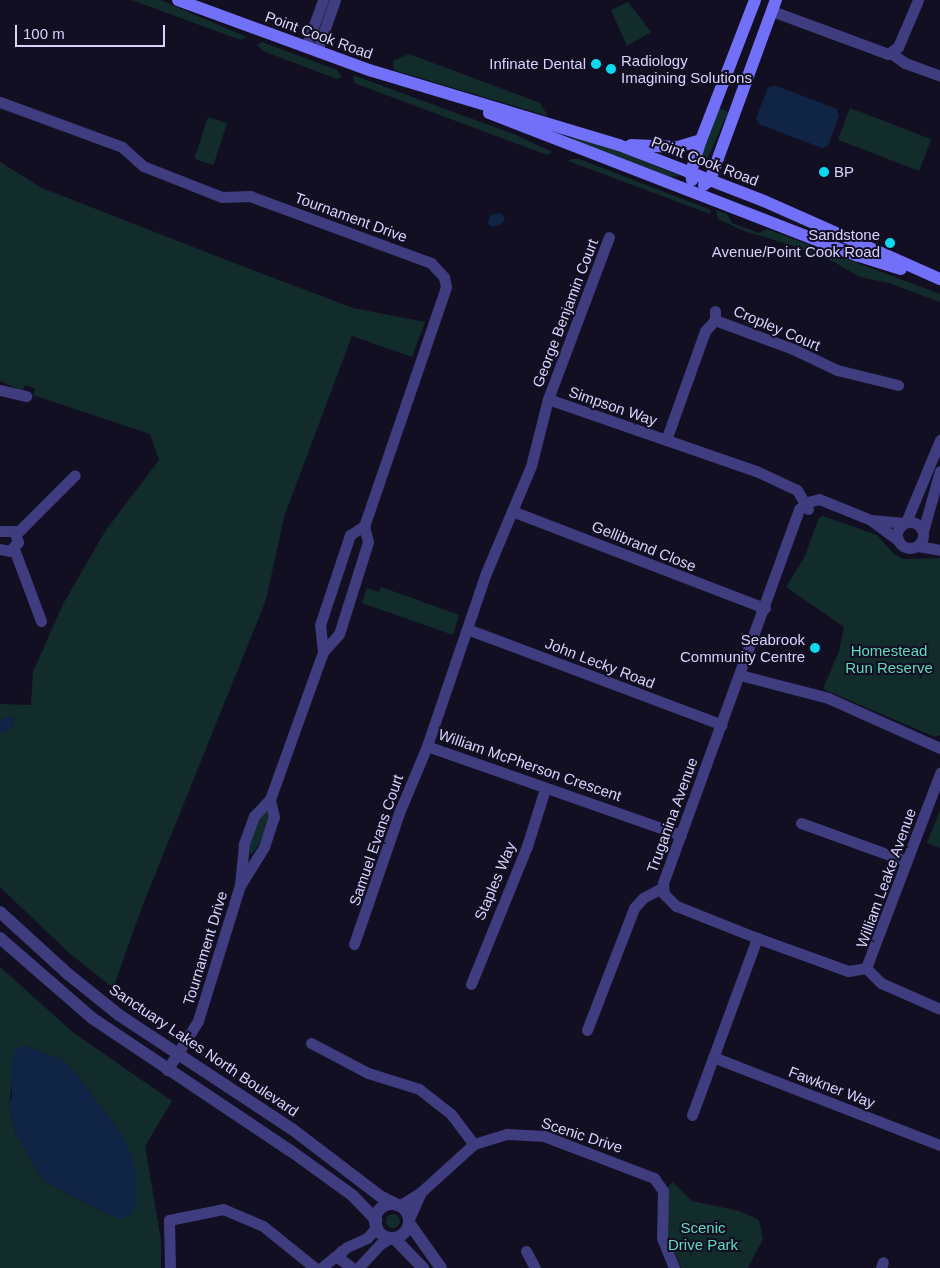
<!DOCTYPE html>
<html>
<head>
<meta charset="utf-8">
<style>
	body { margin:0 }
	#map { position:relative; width:940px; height:1268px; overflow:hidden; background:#120f22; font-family:Helvetica,sans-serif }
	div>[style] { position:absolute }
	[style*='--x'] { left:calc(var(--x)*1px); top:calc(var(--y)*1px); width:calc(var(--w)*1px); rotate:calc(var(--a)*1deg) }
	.green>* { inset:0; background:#122c2b; transform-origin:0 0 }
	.round { border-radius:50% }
	.water>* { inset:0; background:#102545 }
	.minor>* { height:11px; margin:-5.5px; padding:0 5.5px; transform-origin:5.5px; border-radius:5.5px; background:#3f3c7f }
	.minor>.ring { margin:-5.5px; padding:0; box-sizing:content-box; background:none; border:11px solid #3f3c7f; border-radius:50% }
	.tertiary>* { height:12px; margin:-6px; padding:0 6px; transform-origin:6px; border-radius:6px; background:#3f3c7f }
	.tertiary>.ring { margin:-6px; padding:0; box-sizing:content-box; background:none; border:12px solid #3f3c7f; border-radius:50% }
	.secondary>* { height:12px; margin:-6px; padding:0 6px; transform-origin:6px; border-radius:6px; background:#726ff8 }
	.dots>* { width:14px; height:14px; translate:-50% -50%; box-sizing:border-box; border:2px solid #120f22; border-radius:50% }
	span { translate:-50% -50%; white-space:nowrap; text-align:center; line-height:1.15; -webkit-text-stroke:4px #120f22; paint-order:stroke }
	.street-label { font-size:15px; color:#d7d3fd }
	.poi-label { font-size:15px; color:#d7d3fd }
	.left { translate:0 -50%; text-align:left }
	.right { translate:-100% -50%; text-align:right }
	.park-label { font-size:15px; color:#62d9bb }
	.scale { position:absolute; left:15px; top:25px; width:150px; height:22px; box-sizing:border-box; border:2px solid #d7d3fd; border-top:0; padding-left:6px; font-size:15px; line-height:18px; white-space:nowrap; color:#d7d3fd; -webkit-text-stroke:4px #120f22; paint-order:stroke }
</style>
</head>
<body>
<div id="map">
	<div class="green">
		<i style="clip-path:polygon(132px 0,160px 0,247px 37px,240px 40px)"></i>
		<i style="clip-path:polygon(628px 2px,651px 32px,627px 46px,611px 10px)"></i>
		<i style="clip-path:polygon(262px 42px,337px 70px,342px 77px,337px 79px,263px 51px,257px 45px)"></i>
		<i style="clip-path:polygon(409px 54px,540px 103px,548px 116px,394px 70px,393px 61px)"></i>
		<i style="clip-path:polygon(353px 75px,516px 135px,552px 152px,547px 155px,354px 83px)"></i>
		<i style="left:719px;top:108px;width:10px;height:53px;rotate:24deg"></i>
		<i style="left:850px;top:108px;width:87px;height:34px;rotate:21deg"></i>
		<i style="left:208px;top:117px;width:20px;height:44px;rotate:18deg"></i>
		<i style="clip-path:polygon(578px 137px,591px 140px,680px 176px,671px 177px,571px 139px)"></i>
		<i style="clip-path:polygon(572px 159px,579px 159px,711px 210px,710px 214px,568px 161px)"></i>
		<i style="clip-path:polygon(0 162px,42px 188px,229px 261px,353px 308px,425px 322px,412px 357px,352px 336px,284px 517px,266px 600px,142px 907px,113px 988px,68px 952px,0 887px,0 733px,13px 727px,14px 716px,0 720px,0 704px,31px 705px,33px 672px,63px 604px,106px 530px,159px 460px,150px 434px,33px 395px,35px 389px,25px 385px,22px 391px,0 381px)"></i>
		<i style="clip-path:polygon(716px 210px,727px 214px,732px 223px,740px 226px,759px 233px,767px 229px,940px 294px,940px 302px,889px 283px,860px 277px,834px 262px,791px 245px,744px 231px,718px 219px)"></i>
		<i style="clip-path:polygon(823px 516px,877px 535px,894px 554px,903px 559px,940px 558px,940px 735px,935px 737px,823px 689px,839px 651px,844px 627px,786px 587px,804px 558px,819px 518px)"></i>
		<i style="clip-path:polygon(381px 587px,459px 615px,453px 635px,362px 603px,367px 588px,379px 592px)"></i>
		<i style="clip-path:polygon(266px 808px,271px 815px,261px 841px,251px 855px,247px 847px,257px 817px)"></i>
		<i style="clip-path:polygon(940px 810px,940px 848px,927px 843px)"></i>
		<i style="clip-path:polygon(evenodd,0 967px,74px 1033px,172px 1101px,145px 1146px,161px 1240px,161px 1268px,0 1268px,0 967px,25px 1046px,61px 1059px,78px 1076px,120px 1133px,110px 1215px,42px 1180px,15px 1132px,9px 1105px,12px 1082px,25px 1046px)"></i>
		<i style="clip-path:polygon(673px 1182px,692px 1201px,739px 1211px,759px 1220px,763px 1239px,748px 1268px,681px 1268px,666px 1231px,667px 1188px)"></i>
		<i class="round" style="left:386px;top:1214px;width:14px;height:14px"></i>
	</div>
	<div class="water">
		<i style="clip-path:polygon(774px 85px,837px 109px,839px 116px,828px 146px,822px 148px,759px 124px,756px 118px,768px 88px)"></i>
		<i style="clip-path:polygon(501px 213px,505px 218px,503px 223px,493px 227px,488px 224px,490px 215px)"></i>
		<i style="clip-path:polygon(14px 716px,13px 727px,0 733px,0 720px)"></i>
		<i style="clip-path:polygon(25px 1046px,61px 1059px,78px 1076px,120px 1133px,131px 1154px,135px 1170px,136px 1205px,131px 1215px,122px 1219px,110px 1215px,42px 1180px,15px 1132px,9px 1104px,12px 1095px,11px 1064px,16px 1048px)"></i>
	</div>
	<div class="minor">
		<i style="--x:772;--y:11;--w:124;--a:20.3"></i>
		<i style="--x:888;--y:54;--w:12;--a:-35"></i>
		<i style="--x:898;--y:47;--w:51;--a:-66.9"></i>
		<i style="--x:306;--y:47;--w:50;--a:-70.1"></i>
		<i style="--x:317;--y:51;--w:54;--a:-70.6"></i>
		<i style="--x:891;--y:53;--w:17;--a:36"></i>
		<i style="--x:905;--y:63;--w:37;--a:20"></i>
		<i style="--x:0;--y:102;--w:130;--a:20.2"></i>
		<i style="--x:122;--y:147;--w:28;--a:42"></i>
		<i style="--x:143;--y:166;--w:85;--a:21.4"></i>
		<i style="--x:222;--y:197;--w:28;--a:-2"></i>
		<i style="--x:250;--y:196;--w:193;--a:20.3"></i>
		<i style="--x:431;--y:263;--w:19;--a:47"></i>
		<i style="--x:444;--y:277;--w:10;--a:79"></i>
		<i style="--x:446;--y:287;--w:253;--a:108.9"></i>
		<i style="--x:364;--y:526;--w:16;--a:76"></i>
		<i style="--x:368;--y:542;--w:96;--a:107.5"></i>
		<i style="--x:339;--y:634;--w:24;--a:132"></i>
		<i style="--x:323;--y:652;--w:156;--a:109.8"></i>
		<i style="--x:270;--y:799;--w:23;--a:133"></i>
		<i style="--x:254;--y:816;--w:30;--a:110"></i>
		<i style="--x:244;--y:844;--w:41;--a:95.6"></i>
		<i style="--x:240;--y:885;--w:142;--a:107.2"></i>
		<i style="--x:198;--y:1021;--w:58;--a:122.3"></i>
		<i style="--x:715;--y:320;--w:83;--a:20.4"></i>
		<i style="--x:793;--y:349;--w:49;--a:25.5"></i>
		<i style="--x:837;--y:370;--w:63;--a:13.8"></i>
		<i style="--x:0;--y:390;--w:27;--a:13"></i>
		<i style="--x:548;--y:399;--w:173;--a:-69.4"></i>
		<i style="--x:666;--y:440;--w:116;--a:-70.3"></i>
		<i style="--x:705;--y:331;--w:15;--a:-48"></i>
		<i style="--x:715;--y:320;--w:9;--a:-90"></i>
		<i style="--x:512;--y:511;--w:271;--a:21"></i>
		<i style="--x:871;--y:520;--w:34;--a:37"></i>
		<i class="ring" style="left:897px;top:522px;width:15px;height:15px"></i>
		<i style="--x:906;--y:522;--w:89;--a:-67.5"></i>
		<i style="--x:0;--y:531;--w:14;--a:0"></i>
		<i style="--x:14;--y:531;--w:12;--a:70"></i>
		<i style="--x:18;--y:542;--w:12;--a:132"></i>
		<i style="--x:10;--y:551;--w:10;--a:-169"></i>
		<i style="--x:923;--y:531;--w:62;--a:-74.2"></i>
		<i style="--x:16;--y:534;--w:83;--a:-45"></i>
		<i style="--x:918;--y:546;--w:22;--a:10"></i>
		<i style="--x:14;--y:549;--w:77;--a:69.4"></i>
		<i style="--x:467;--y:629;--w:272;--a:20.6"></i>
		<i style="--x:323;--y:652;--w:27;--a:-96"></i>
		<i style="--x:320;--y:625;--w:95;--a:-71.6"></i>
		<i style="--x:350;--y:535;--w:17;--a:-33"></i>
		<i style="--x:740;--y:675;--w:91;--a:14.6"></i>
		<i style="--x:828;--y:698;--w:123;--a:24.1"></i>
		<i style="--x:801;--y:823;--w:112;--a:19.9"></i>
		<i style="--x:681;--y:835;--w:269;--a:-160.7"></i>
		<i style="--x:427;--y:746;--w:183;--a:-71.2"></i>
		<i style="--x:486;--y:573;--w:116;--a:-67.2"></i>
		<i style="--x:531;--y:466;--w:69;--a:-75.8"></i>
		<i style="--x:548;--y:399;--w:220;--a:19.1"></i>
		<i style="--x:756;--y:471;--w:45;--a:24.9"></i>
		<i style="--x:797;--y:490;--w:22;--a:60"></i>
		<i style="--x:241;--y:884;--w:44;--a:-58.1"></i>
		<i style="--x:264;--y:847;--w:32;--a:-72"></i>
		<i style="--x:274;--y:817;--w:18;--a:-103"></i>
		<i style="--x:757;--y:938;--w:97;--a:19.9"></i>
		<i style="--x:848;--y:971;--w:18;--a:-9"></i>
		<i style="--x:866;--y:968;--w:209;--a:-69.2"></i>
		<i style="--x:354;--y:944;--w:139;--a:-71"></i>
		<i style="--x:399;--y:813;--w:73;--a:-67.3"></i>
		<i style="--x:866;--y:968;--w:21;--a:45"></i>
		<i style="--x:881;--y:983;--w:64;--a:23.8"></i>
		<i style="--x:471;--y:984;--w:149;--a:-67.9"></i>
		<i style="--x:527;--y:846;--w:60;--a:-72.5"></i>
		<i style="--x:587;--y:1030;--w:131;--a:-68.9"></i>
		<i style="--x:634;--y:908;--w:13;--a:-48"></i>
		<i style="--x:643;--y:898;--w:21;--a:-28"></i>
		<i style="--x:311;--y:1043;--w:64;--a:27.8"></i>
		<i style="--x:368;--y:1073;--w:53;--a:17.4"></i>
		<i style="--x:419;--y:1089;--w:41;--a:38"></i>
		<i style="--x:451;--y:1114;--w:38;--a:53"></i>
		<i style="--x:713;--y:1057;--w:243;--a:21.2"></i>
		<i style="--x:692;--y:1115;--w:189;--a:-69.8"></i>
		<i style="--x:757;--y:938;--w:87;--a:-158.4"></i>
		<i style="--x:676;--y:906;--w:17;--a:-135"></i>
		<i style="--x:664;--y:894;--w:11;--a:-95"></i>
		<i style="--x:663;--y:883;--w:398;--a:-70"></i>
		<i style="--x:799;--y:509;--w:11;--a:-38"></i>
		<i style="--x:808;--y:502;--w:11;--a:-15"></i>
		<i style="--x:819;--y:499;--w:56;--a:22"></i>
		<i style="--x:871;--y:520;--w:33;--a:5"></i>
		<i style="--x:399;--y:1206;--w:26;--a:-32"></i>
		<i style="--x:409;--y:1219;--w:30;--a:-66"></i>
		<i style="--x:421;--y:1192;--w:72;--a:-42.2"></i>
		<i style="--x:474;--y:1144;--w:34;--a:-17"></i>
		<i style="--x:507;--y:1134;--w:37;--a:3"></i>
		<i style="--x:544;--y:1136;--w:118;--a:20.9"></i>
		<i style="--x:654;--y:1178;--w:16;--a:55"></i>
		<i style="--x:663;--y:1191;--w:47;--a:91.2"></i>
		<i style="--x:662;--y:1238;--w:32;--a:68"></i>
		<i style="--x:341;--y:1251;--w:8;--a:97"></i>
		<i style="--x:340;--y:1259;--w:16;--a:35"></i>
		<i style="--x:526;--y:1251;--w:19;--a:62"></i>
		<i style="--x:170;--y:1268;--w:48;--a:-91.2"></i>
		<i style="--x:169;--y:1220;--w:55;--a:-11.5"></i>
		<i style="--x:223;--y:1209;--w:43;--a:23"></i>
		<i style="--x:263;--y:1226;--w:67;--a:38.9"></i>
		<i style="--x:321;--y:1268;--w:33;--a:-39"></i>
		<i style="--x:347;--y:1247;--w:22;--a:-24"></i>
		<i style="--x:367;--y:1238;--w:15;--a:-48"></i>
		<i style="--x:358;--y:1268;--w:33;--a:-47"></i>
		<i style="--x:380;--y:1244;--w:13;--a:-29"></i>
		<i style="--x:881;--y:1268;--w:6;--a:-72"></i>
	</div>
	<div class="tertiary">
		<i style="--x:0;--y:912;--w:92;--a:42.4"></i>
		<i style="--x:68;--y:974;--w:65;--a:38.8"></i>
		<i style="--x:119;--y:1015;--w:207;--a:33.4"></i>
		<i style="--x:292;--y:1129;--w:111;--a:37.3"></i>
		<i style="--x:380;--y:1196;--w:20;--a:27"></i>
		<i style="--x:0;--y:938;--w:122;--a:41"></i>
		<i style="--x:92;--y:1018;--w:239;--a:33.8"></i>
		<i style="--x:291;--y:1151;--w:75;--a:35.8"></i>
		<i style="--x:352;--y:1195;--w:35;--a:46"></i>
		<i class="ring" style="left:375px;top:1204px;width:22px;height:22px"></i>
		<i style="--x:409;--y:1223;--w:55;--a:54.6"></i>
		<i style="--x:394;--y:1238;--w:42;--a:46"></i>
	</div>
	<div class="secondary">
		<i style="--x:178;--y:0;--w:203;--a:20.1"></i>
		<i style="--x:369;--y:70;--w:261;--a:16.7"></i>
		<i style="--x:619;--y:145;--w:155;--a:21.1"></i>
		<i style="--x:764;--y:201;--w:193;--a:23.9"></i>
		<i style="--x:489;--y:113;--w:394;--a:21.2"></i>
		<i style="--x:856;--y:255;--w:47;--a:17.3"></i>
		<i style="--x:631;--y:145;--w:47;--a:2.4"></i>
		<i style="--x:678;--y:147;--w:24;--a:-17"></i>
		<i style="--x:692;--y:180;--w:8;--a:-97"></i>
		<i style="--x:691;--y:172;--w:34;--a:-73"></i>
		<i style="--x:701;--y:140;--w:150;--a:-68.9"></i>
		<i style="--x:704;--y:185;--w:8;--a:-40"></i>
		<i style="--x:710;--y:180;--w:192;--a:-69.9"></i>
	</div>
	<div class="dots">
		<i style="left:596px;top:64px;background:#0cd9f0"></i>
		<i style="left:611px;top:69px;background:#0cd9f0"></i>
		<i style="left:824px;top:172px;background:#0cd9f0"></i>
		<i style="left:890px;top:243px;background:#0cd9f0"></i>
		<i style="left:815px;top:648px;background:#0cd9f0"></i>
	</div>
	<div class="street-label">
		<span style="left:319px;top:35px;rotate:20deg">Point Cook Road</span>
		<span style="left:705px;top:161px;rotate:21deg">Point Cook Road</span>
		<span style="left:351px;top:217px;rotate:20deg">Tournament Drive</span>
		<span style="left:565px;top:313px;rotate:-69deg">George Benjamin Court</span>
		<span style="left:777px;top:328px;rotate:23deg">Cropley Court</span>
		<span style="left:613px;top:406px;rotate:19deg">Simpson Way</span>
		<span style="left:644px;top:546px;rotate:22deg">Gellibrand Close</span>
		<span style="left:600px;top:663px;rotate:21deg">John Lecky Road</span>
		<span style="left:530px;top:765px;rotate:19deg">William McPherson Crescent</span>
		<span style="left:672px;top:815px;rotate:-70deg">Truganina Avenue</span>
		<span style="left:376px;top:840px;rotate:-71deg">Samuel Evans Court</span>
		<span style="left:886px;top:878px;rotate:-70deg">William Leake Avenue</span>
		<span style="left:495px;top:881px;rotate:-67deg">Staples Way</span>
		<span style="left:205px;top:948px;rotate:-73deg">Tournament Drive</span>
		<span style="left:204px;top:1050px;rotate:34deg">Sanctuary Lakes North Boulevard</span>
		<span style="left:832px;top:1087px;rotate:21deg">Fawkner Way</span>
		<span style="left:582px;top:1135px;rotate:18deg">Scenic Drive</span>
	</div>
	<div class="poi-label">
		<span class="left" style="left:621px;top:69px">Radiology<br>Imagining Solutions</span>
		<span class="right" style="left:586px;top:64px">Infinate Dental</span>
		<span class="left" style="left:834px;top:172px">BP</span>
		<span class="right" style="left:880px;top:243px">Sandstone<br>Avenue/Point Cook Road</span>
		<span class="right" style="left:805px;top:648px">Seabrook<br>Community Centre</span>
	</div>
	<div class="park-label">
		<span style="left:889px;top:659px">Homestead<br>Run Reserve</span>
		<span style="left:703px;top:1236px">Scenic<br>Drive Park</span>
	</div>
	<div class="scale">100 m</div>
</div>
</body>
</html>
